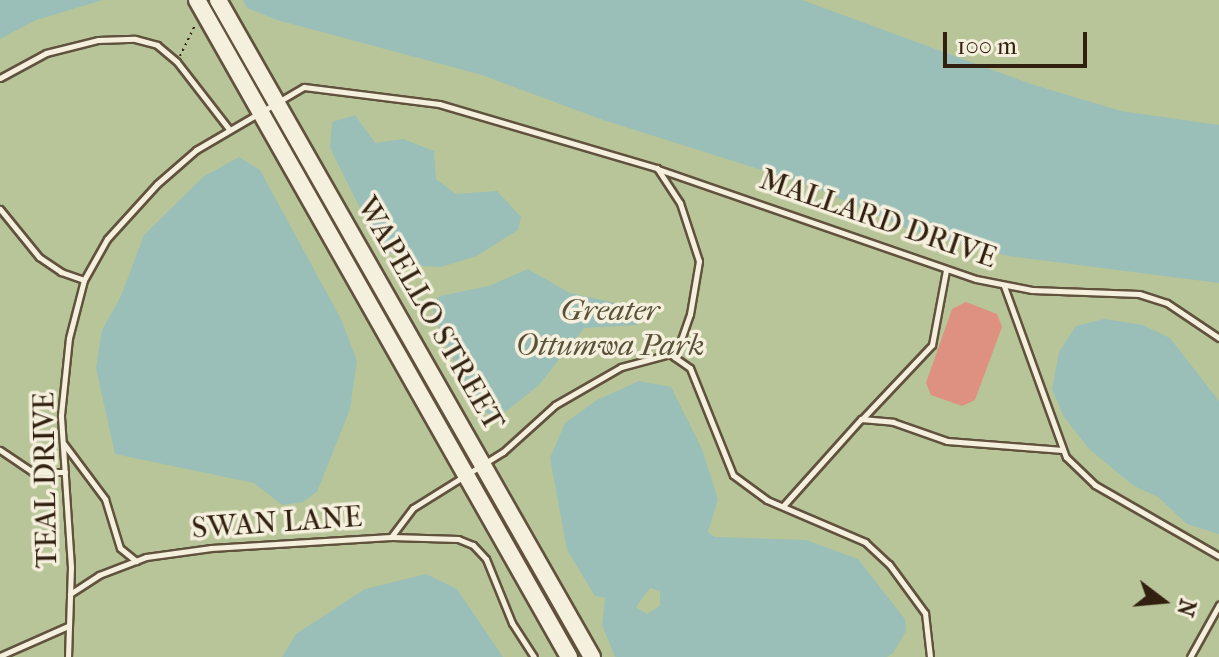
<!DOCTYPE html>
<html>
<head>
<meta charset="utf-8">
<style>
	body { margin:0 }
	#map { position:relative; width:1219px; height:657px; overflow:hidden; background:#f0e7ca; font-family:"IM FELL French Canon",serif }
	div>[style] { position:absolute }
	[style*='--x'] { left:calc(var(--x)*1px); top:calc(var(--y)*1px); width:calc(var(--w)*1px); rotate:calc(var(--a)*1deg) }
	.green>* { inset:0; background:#b8c598; transform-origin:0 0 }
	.water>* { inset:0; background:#9abfb8 }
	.building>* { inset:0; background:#de9081 }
	.path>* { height:2px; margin-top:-1px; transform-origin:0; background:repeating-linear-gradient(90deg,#31200f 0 2px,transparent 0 6px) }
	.roads { filter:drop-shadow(2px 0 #61523e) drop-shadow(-2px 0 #61523e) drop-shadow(0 2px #61523e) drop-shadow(0 -2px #61523e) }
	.lane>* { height:5px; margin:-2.5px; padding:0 2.5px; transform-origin:2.5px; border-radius:2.5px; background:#f5efdd }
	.secondary>* { height:16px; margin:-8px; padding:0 8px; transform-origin:8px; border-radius:8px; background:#f5efdd }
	span { translate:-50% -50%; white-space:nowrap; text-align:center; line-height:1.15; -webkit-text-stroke:7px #f5efdd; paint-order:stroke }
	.street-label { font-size:30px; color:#31200f }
	.park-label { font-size:30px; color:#5a5238; font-style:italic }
	.north { position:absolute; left:1123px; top:561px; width:80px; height:80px; -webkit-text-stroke:6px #f5efdd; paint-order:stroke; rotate:106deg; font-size:22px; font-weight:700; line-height:32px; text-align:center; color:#31200f }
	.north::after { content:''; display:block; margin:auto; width:28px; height:36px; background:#31200f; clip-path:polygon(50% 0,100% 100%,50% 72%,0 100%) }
	.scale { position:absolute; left:943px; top:32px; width:144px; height:36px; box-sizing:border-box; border:4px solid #31200f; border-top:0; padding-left:10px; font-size:24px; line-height:28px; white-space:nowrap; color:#31200f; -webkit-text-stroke:6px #f5efdd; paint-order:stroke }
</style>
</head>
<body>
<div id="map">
	<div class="green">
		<i style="left:0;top:0;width:1219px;height:657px"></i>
	</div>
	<div class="water">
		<i style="clip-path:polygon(0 0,103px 0,36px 20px,0 39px)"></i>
		<i style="clip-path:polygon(243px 0,802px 0,1031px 84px,1121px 111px,1219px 125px,1219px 283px,1008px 256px,913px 231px,809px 185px,603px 120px,482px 75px,277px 20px,247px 8px)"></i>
		<i style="clip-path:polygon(355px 115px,375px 143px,403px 139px,434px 151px,436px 179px,456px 194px,497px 191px,521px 217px,518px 230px,477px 256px,441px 267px,420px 266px,390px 253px,372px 232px,330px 148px,332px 122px)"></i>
		<i style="clip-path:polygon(239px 157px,260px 170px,341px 319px,357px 361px,350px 409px,317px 492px,303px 502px,282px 505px,254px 483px,115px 454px,96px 368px,102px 330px,121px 296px,144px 235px,203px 177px)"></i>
		<i style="clip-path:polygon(528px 269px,570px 293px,625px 305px,636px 312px,637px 325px,584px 328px,539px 385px,499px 417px,490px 416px,478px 404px,443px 341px,431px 304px,440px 296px,489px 286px)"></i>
		<i style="clip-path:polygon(1104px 319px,1143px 325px,1170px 338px,1219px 401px,1219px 534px,1187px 524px,1158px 497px,1134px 486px,1090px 450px,1064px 417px,1052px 389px,1059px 352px,1076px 326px)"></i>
		<i style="clip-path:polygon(evenodd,639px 381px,671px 387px,702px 449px,718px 499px,708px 532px,715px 537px,806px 540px,858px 559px,905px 619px,906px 631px,893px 653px,887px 657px,615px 657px,602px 625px,605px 598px,595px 596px,567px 550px,550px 458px,565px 423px,597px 400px,639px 381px,650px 588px,660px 591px,660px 606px,647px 614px,636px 607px,650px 588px)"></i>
		<i style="clip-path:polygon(426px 574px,457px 589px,503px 657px,282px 657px,296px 634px,365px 589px)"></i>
	</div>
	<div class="building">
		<i style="clip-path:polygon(966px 302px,997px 314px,1002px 327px,975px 400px,962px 406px,931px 395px,926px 383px,952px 309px)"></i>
	</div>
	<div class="path">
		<i style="--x:180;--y:56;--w:34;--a:-64"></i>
	</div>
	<div class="roads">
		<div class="lane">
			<i style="--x:0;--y:78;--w:52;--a:-28.5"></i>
			<i style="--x:46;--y:53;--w:54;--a:-14"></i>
			<i style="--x:98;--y:40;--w:37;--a:-2"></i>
			<i style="--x:135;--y:39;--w:23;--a:15"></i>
			<i style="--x:157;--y:45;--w:26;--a:40"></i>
			<i style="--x:177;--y:62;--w:85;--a:52.2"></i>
			<i style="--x:658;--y:169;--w:336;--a:19.1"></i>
			<i style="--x:976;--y:279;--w:57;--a:11.1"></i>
			<i style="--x:1032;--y:290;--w:107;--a:2.1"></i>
			<i style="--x:1139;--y:294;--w:29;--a:18"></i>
			<i style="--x:1167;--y:303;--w:63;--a:33.9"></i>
			<i style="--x:0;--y:209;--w:62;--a:50.9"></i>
			<i style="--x:39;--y:257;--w:27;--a:34"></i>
			<i style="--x:61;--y:272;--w:24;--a:19"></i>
			<i style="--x:1004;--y:286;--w:182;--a:70.1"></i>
			<i style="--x:1066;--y:457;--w:40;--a:44"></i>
			<i style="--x:1095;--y:485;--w:143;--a:29.8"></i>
			<i style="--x:862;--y:419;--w:102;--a:-46.6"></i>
			<i style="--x:932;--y:345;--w:76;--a:-79.4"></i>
			<i style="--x:64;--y:444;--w:69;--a:53.3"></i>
			<i style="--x:105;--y:499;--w:51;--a:73"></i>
			<i style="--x:120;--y:548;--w:21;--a:39"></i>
			<i style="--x:0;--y:450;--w:40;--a:34"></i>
			<i style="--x:33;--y:472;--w:32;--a:0"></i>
			<i style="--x:783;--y:506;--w:117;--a:-48.1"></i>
			<i style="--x:861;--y:419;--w:32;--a:5"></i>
			<i style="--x:893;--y:422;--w:57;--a:19.4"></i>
			<i style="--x:947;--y:441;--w:116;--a:4.4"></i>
			<i style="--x:392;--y:537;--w:66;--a:1.7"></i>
			<i style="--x:458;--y:539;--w:16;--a:22"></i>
			<i style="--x:473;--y:545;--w:19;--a:47"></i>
			<i style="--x:486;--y:559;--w:69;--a:67.9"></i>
			<i style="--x:512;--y:623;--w:40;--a:57.1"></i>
			<i style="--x:70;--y:594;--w:35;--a:-33"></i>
			<i style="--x:99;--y:575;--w:50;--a:-21"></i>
			<i style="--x:146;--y:557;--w:66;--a:-7.9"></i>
			<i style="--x:211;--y:548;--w:180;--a:-3.5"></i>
			<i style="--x:391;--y:537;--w:36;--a:-53"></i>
			<i style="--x:413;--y:508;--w:106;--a:-31.9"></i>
			<i style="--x:503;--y:452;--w:70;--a:-42.1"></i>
			<i style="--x:555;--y:405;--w:76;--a:-29.9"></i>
			<i style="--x:621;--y:367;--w:51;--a:-14.9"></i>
			<i style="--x:670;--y:354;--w:24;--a:35"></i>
			<i style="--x:690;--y:368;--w:115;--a:68.1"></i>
			<i style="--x:733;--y:475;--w:42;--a:36.3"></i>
			<i style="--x:767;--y:500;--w:107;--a:23.2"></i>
			<i style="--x:865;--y:542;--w:33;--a:43"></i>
			<i style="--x:889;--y:564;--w:61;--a:53.7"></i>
			<i style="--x:925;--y:613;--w:44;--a:83.5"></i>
			<i style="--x:0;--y:656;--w:74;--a:-23.8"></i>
			<i style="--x:68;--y:657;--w:90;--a:-88.1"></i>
			<i style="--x:71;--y:567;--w:152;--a:-93.8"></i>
			<i style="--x:61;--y:415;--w:77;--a:-84.1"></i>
			<i style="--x:69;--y:338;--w:60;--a:-75.5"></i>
			<i style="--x:84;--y:280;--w:47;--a:-60.7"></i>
			<i style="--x:107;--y:239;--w:74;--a:-47.7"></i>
			<i style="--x:157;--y:184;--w:52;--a:-41.1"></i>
			<i style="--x:196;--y:150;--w:125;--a:-30.3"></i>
			<i style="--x:304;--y:87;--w:136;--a:7.2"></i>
			<i style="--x:439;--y:104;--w:227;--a:16.4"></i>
			<i style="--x:657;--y:168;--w:42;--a:56.7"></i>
			<i style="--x:680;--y:203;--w:61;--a:71.9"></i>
			<i style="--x:699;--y:261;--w:54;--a:99.6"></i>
			<i style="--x:690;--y:314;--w:46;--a:109.2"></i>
			<i style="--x:1190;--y:657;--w:60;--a:-60.9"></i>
		</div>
		<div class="secondary">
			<i style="--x:197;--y:0;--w:755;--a:60.48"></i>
			<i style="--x:218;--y:0;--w:756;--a:60.35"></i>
		</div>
	</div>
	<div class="street-label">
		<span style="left:878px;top:219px;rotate:19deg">MALLARD DRIVE</span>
		<span style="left:430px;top:314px;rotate:60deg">WAPELLO STREET</span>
		<span style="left:46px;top:480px;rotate:-91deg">TEAL DRIVE</span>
		<span style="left:277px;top:523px;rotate:-4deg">SWAN LANE</span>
	</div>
	<div class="park-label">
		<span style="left:610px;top:328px">Greater<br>Ottumwa Park</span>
	</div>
	<div class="north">N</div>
	<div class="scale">100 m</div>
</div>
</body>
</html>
